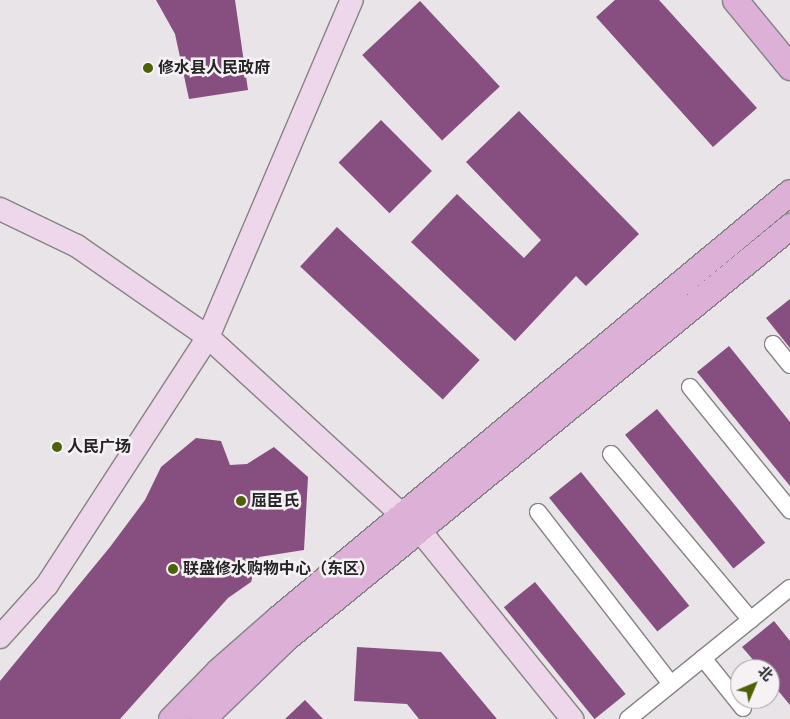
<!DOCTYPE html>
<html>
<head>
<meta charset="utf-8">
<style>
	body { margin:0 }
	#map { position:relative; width:790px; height:719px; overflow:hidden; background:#e8e4e7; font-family:"Fira Sans Condensed","Noto Sans SC",sans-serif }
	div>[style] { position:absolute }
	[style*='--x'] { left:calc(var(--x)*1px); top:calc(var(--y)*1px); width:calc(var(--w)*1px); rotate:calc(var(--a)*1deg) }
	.building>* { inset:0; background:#874e80; transform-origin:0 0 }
	.roads { filter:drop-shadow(1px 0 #868285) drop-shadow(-1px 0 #868285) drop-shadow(0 1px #868285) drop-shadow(0 -1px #868285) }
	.street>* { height:16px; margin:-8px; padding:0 8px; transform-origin:8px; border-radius:8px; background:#fff }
	.secondary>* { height:22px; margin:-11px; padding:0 11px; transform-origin:11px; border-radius:11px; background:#eed7eb }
	.primary>* { height:25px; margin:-12.5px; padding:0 12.5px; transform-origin:12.5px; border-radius:12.5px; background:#ddb0d7 }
	.dots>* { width:14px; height:14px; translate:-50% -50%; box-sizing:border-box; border:2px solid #f5f1f4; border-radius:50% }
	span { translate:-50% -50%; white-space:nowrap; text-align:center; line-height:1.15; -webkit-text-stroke:5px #f5f1f4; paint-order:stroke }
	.poi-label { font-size:16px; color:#252425; font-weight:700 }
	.left { translate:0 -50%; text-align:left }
	.north { position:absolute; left:730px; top:659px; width:50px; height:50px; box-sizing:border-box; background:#f5f1f4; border:1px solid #a29fa1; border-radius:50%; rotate:45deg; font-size:14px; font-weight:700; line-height:20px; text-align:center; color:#252425 }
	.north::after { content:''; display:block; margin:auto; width:18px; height:22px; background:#4f6107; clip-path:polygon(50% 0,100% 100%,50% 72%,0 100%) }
</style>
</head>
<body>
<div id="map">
	<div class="building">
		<i style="clip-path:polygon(156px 0,235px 0,248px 90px,189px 99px,175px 34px)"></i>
		<i style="clip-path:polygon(615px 0,659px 0,757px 108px,713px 147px,596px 17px)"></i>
		<i style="left:420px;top:1px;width:117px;height:79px;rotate:47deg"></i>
		<i style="clip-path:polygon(519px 111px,639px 234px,586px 286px,576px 276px,515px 341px,411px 242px,457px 194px,524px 258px,541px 240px,466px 162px)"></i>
		<i style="left:381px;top:120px;width:72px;height:60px;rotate:45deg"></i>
		<i style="left:337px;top:227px;width:195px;height:54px;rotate:43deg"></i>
		<i style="clip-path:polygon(790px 299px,790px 348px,766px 318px)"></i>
		<i style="clip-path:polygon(729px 346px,790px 422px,790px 486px,697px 372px)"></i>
		<i style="left:657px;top:409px;width:172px;height:41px;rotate:51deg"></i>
		<i style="clip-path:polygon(196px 438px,221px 441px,230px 465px,247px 464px,274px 447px,308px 477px,304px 550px,259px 557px,251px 582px,228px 598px,120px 719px,0 719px,0 681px,110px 547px,145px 500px,161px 467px)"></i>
		<i style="left:581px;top:472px;width:172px;height:41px;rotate:51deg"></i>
		<i style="left:535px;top:582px;width:144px;height:40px;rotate:51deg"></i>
		<i style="clip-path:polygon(774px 621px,790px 641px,790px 705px,770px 681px,770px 669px,761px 669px,742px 647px)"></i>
		<i style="clip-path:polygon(357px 647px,441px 652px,497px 719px,419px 719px,407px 704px,354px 701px)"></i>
		<i style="clip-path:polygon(305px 700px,323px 719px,285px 719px)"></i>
	</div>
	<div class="roads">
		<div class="street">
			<i style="--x:773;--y:344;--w:27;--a:51"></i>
			<i style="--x:690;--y:387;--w:159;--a:50.9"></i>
			<i style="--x:611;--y:454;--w:217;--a:49.9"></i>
			<i style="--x:538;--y:512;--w:217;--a:52.3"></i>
			<i style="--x:703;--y:658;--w:64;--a:51.3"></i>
			<i style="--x:628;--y:719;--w:208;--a:-39"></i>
		</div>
		<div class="secondary">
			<i style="--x:0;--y:209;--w:85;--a:25.7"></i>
			<i style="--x:77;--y:246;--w:160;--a:34.8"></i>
			<i style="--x:208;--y:337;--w:287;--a:42.5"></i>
			<i style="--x:420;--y:531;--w:242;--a:51"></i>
			<i style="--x:0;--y:637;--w:70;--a:-47.9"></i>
			<i style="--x:47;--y:585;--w:296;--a:-57"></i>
			<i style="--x:208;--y:337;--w:366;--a:-66.9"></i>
		</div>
		<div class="primary">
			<i style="--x:735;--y:0;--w:87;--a:50.6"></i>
			<i style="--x:171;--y:719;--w:67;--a:-45.6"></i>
			<i style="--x:218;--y:671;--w:79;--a:-41.4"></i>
			<i style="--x:277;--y:619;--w:667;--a:-39.77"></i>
			<i style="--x:202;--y:719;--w:118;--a:-44"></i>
			<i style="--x:287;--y:637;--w:650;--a:-39.25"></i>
		</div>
	</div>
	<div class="dots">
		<i style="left:148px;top:68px;background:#4f6107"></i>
		<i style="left:57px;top:447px;background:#4f6107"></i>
		<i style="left:241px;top:501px;background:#4f6107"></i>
		<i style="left:173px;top:569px;background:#4f6107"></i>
	</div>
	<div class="poi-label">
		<span class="left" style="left:158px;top:68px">修水县人民政府</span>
		<span class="left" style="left:67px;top:447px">人民广场</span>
		<span class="left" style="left:251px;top:501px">屈臣氏</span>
		<span class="left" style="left:183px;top:569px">联盛修水购物中心（东区）</span>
	</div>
	<div class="north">北</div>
</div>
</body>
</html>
